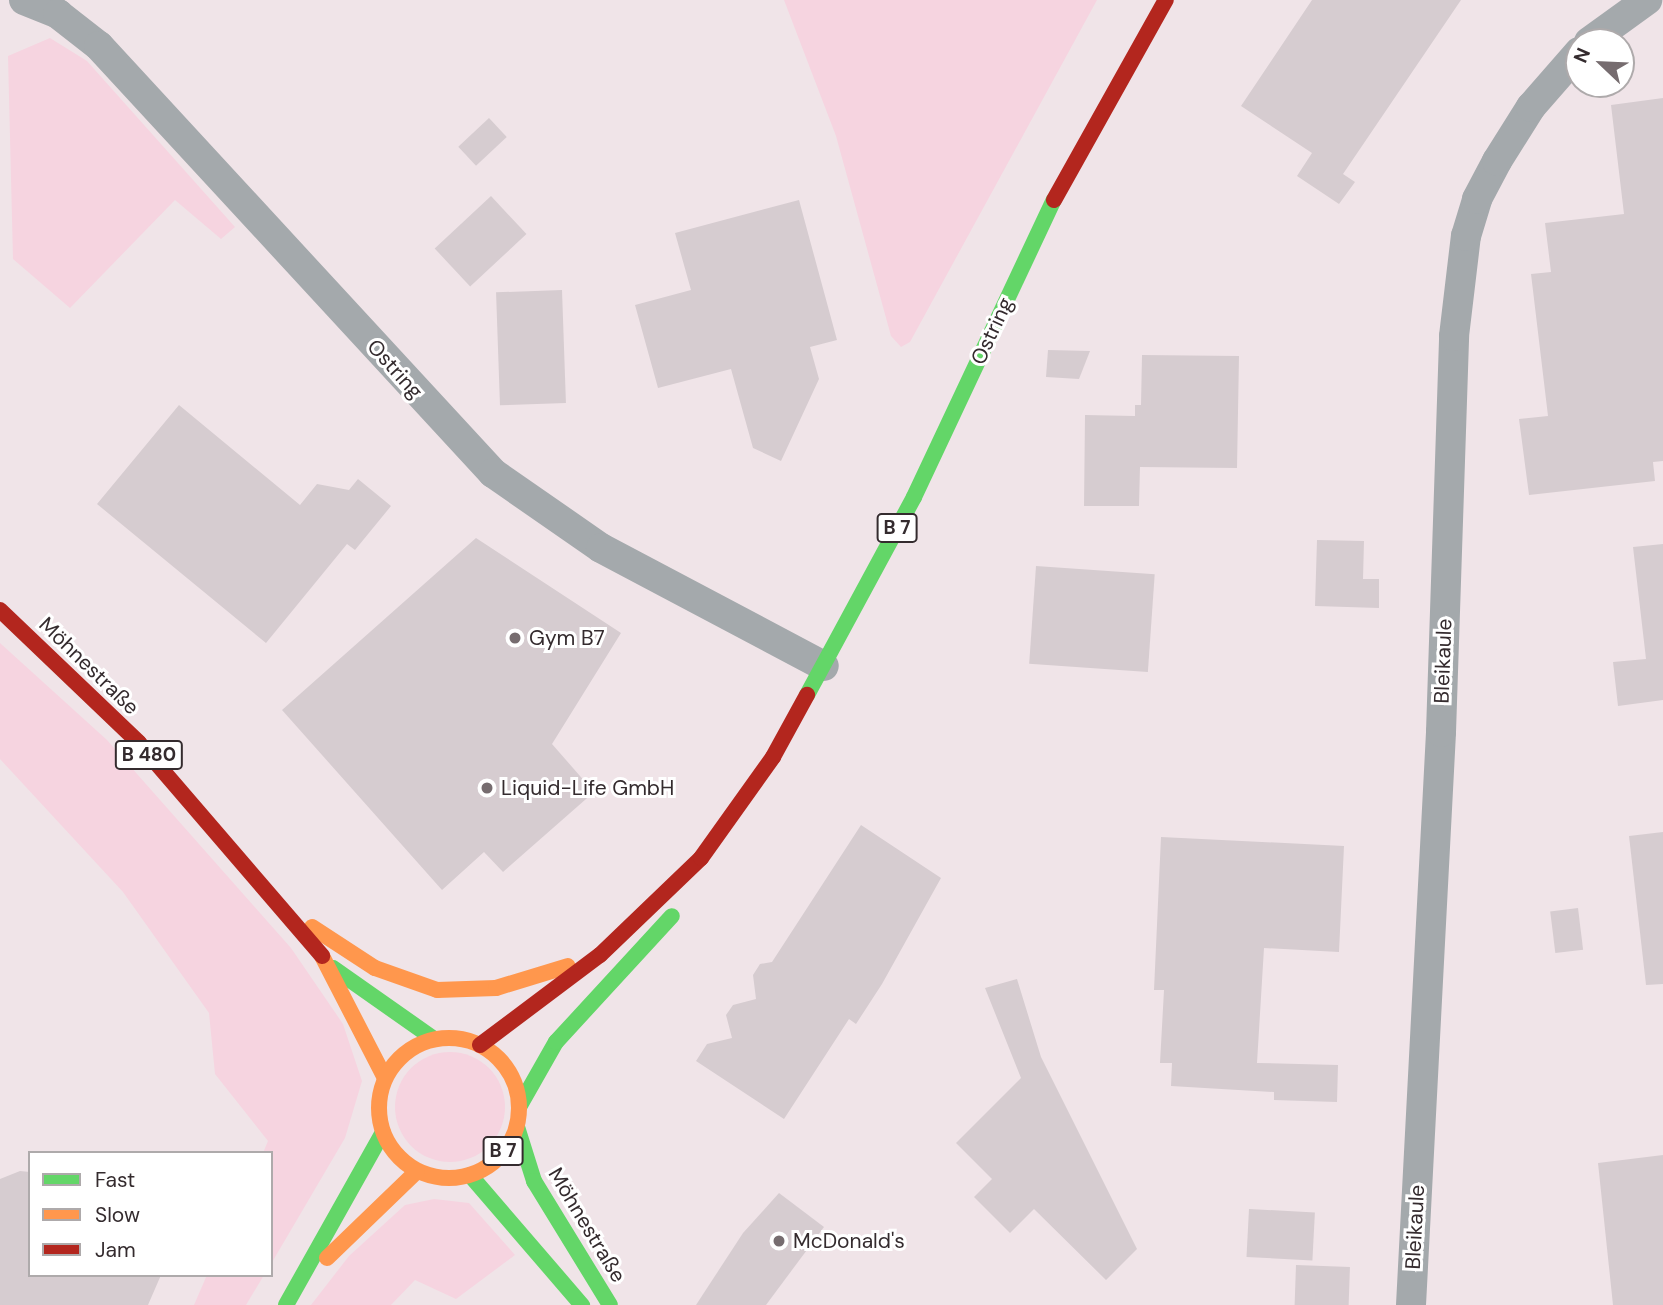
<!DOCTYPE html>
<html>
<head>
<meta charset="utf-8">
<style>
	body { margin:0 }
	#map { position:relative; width:1663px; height:1305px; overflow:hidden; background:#f0e4e8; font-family:"DM Sans",sans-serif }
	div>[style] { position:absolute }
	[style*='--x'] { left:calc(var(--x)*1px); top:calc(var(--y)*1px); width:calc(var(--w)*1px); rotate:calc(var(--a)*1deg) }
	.green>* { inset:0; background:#f6d4e0 }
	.round { border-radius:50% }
	.building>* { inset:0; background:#d6ccd0; transform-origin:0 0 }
	.street>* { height:30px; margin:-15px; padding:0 15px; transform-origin:15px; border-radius:15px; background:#a4a9ac }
	.fast>* { height:16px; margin:-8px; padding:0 8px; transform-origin:8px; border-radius:8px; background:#63d668 }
	.slow>* { height:16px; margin:-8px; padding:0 8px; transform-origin:8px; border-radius:8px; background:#ff974d }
	.slow>.ring { margin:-8px; padding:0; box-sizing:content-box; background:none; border:16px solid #ff974d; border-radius:50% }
	.jam>* { height:16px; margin:-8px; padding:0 8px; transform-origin:8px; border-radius:8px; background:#b3261e }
	.dots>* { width:19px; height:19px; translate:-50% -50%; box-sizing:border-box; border:4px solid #fff; border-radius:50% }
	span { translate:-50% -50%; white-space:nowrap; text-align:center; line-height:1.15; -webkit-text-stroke:6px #fff; paint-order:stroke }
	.shield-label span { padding:2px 5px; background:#fff; border:2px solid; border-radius:5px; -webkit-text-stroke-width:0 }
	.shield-label { font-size:19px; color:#342b2e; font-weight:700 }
	.street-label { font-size:21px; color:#342b2e }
	.poi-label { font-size:21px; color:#342b2e }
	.left { translate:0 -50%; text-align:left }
	.legend { position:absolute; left:28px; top:1151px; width:245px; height:126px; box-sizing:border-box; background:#fff; border:2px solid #aeaaab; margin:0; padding:9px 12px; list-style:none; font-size:21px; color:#342b2e }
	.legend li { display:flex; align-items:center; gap:14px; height:35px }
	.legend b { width:35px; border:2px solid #aeaaab }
	.north { position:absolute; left:1565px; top:28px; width:70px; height:70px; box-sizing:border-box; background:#fff; border:2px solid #aeaaab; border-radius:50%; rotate:293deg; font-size:19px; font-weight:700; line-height:28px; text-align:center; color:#342b2e }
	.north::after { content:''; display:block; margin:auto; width:24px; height:32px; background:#766c6f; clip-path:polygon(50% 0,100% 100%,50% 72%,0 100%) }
</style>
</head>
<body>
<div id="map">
	<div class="green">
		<i style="clip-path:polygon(784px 0,1097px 0,910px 342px,901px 347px,891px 336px,836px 136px)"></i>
		<i style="clip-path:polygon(50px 38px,87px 61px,235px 227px,221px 239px,175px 200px,70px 308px,13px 259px,8px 56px)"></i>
		<i style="clip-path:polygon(0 643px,107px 740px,291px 948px,343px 1024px,362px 1081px,345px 1138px,271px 1264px,271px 1153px,263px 1153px,268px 1141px,215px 1074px,209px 1013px,123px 892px,0 759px)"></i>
		<i class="round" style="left:395px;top:1052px;width:110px;height:110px"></i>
		<i style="clip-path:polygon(434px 1199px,469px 1203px,515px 1255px,456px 1299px,415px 1280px,391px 1305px,311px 1305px,349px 1256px,405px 1205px)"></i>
		<i style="clip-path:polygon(207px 1275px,264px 1275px,246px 1305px,194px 1305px)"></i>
	</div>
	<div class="building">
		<i style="clip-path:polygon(1312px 0,1461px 0,1343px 174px,1355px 182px,1339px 204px,1297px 176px,1312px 153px,1241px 106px)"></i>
		<i style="clip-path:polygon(1663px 98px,1663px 461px,1653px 462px,1655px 481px,1529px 495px,1519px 419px,1548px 416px,1531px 274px,1551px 272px,1545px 223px,1624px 214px,1611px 105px)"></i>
		<i style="left:489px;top:118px;width:26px;height:42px;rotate:47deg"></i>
		<i style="left:491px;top:196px;width:52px;height:77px;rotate:47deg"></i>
		<i style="clip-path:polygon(799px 200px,837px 340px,810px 347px,819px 379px,781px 461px,753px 448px,731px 369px,658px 388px,635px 305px,691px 290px,675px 233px)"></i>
		<i style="left:562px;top:290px;width:113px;height:66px;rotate:88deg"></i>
		<i style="clip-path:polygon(1048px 350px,1090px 351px,1079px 379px,1046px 377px)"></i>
		<i style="clip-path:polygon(1142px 355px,1239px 356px,1237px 468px,1140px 467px,1139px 506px,1084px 506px,1085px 415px,1135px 416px,1135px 405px,1141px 405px)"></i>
		<i style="clip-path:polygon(179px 405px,300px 505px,317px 484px,349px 490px,358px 479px,391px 506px,355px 550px,347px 544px,266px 643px,97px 504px)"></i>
		<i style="clip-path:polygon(476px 538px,621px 633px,552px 744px,594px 792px,503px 872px,484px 852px,442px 890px,282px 710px)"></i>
		<i style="clip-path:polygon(1317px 540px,1364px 541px,1363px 579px,1379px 579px,1379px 608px,1315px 606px)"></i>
		<i style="clip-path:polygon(1663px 544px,1663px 700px,1618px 706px,1613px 662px,1646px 659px,1633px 547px)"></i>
		<i style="left:1036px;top:566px;width:119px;height:98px;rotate:4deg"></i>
		<i style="clip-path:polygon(861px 825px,941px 878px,882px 984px,856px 1024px,849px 1019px,784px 1119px,696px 1061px,707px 1044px,732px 1038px,726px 1015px,733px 1005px,756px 999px,753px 975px,760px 964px,772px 962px)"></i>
		<i style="clip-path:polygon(1663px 832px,1663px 984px,1646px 985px,1629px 836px)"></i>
		<i style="clip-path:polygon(1161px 837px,1344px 846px,1339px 952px,1264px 948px,1257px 1063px,1338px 1065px,1337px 1102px,1274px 1100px,1274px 1092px,1171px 1086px,1172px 1063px,1160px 1063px,1164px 990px,1154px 990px)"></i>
		<i style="left:1578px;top:908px;width:42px;height:28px;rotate:83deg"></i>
		<i style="clip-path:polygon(1017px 979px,1041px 1057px,1137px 1249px,1106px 1280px,1034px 1209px,1010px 1233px,974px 1197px,992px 1179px,956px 1143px,1021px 1078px,985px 988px)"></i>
		<i style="clip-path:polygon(1663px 1155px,1663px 1305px,1613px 1305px,1598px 1163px)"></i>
		<i style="clip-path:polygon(20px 1171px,30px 1172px,30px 1275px,161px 1275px,148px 1305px,0 1305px,0 1179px)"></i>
		<i style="clip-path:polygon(779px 1193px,824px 1227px,766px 1305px,696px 1305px,743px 1233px)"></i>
		<i style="left:1249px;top:1209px;width:66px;height:48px;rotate:3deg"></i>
		<i style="left:1296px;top:1265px;width:54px;height:40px;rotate:2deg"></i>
	</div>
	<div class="street">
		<i style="--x:24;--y:0;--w:37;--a:22"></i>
		<i style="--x:58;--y:14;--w:52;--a:38"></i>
		<i style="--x:99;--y:46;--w:581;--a:47.3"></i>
		<i style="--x:493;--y:473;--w:131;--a:34.8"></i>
		<i style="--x:601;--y:548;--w:252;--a:27.9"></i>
		<i style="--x:1589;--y:42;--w:72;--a:-35.9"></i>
		<i style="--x:1411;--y:1305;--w:574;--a:-87"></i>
		<i style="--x:1441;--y:732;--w:396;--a:-88.1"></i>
		<i style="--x:1454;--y:336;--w:101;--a:-83.2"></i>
		<i style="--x:1466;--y:236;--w:39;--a:-73"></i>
		<i style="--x:1477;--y:199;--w:43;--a:-62.2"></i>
		<i style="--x:1497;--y:161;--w:64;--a:-57.8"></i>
		<i style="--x:1531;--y:107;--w:73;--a:-48.9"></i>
	</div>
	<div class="fast">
		<i style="--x:807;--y:695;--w:225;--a:-61.6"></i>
		<i style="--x:914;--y:497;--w:328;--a:-64.8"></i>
		<i style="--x:333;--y:968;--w:123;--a:35.1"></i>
		<i style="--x:519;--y:1107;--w:75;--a:-60.4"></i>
		<i style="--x:556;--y:1042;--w:171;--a:-47.4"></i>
		<i style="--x:517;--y:1127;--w:57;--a:72.5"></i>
		<i style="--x:534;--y:1181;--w:145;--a:58.5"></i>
		<i style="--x:470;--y:1175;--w:172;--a:49.3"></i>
		<i style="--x:286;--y:1305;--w:198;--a:-60.7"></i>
	</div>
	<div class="slow">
		<i style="--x:312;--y:927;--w:75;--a:33.1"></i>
		<i style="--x:375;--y:968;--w:66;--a:19.5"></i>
		<i style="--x:437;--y:990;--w:59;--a:-1.9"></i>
		<i style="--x:496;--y:988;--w:75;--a:-17"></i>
		<i style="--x:322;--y:956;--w:137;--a:62.7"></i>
		<i class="ring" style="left:379px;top:1038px;width:124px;height:124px"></i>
		<i style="--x:327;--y:1258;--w:125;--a:-44"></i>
	</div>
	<div class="jam">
		<i style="--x:1054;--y:200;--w:229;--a:-60.8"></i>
		<i style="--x:0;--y:610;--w:192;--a:43.7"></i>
		<i style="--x:139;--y:743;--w:281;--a:49.3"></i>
		<i style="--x:480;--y:1045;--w:150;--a:-36.9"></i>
		<i style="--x:600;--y:955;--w:140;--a:-43.8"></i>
		<i style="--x:701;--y:858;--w:124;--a:-54.5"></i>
		<i style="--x:773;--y:757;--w:71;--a:-61.3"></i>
	</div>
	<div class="dots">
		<i style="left:515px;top:638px;background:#766c6f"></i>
		<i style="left:487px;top:788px;background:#766c6f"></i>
		<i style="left:779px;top:1241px;background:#766c6f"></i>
	</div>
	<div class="shield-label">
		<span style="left:897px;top:528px">B 7</span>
		<span style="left:149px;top:755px">B 480</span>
		<span style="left:503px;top:1151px">B 7</span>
	</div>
	<div class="street-label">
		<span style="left:992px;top:331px;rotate:-65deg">Ostring</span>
		<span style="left:395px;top:369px;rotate:48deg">Ostring</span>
		<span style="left:1443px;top:661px;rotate:-88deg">Bleikaule</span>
		<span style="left:89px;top:666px;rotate:44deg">Möhnestraße</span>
		<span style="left:587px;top:1225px;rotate:59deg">Möhnestraße</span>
		<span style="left:1415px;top:1227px;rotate:-87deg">Bleikaule</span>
	</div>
	<div class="poi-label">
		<span class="left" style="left:529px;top:638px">Gym B7</span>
		<span class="left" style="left:501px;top:788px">Liquid-Life GmbH</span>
		<span class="left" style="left:793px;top:1241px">McDonald's</span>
	</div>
	<ul class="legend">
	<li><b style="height:9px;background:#63d668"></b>Fast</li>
	<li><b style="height:9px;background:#ff974d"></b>Slow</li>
	<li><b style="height:9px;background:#b3261e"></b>Jam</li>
	</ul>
	<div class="north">N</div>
</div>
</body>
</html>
